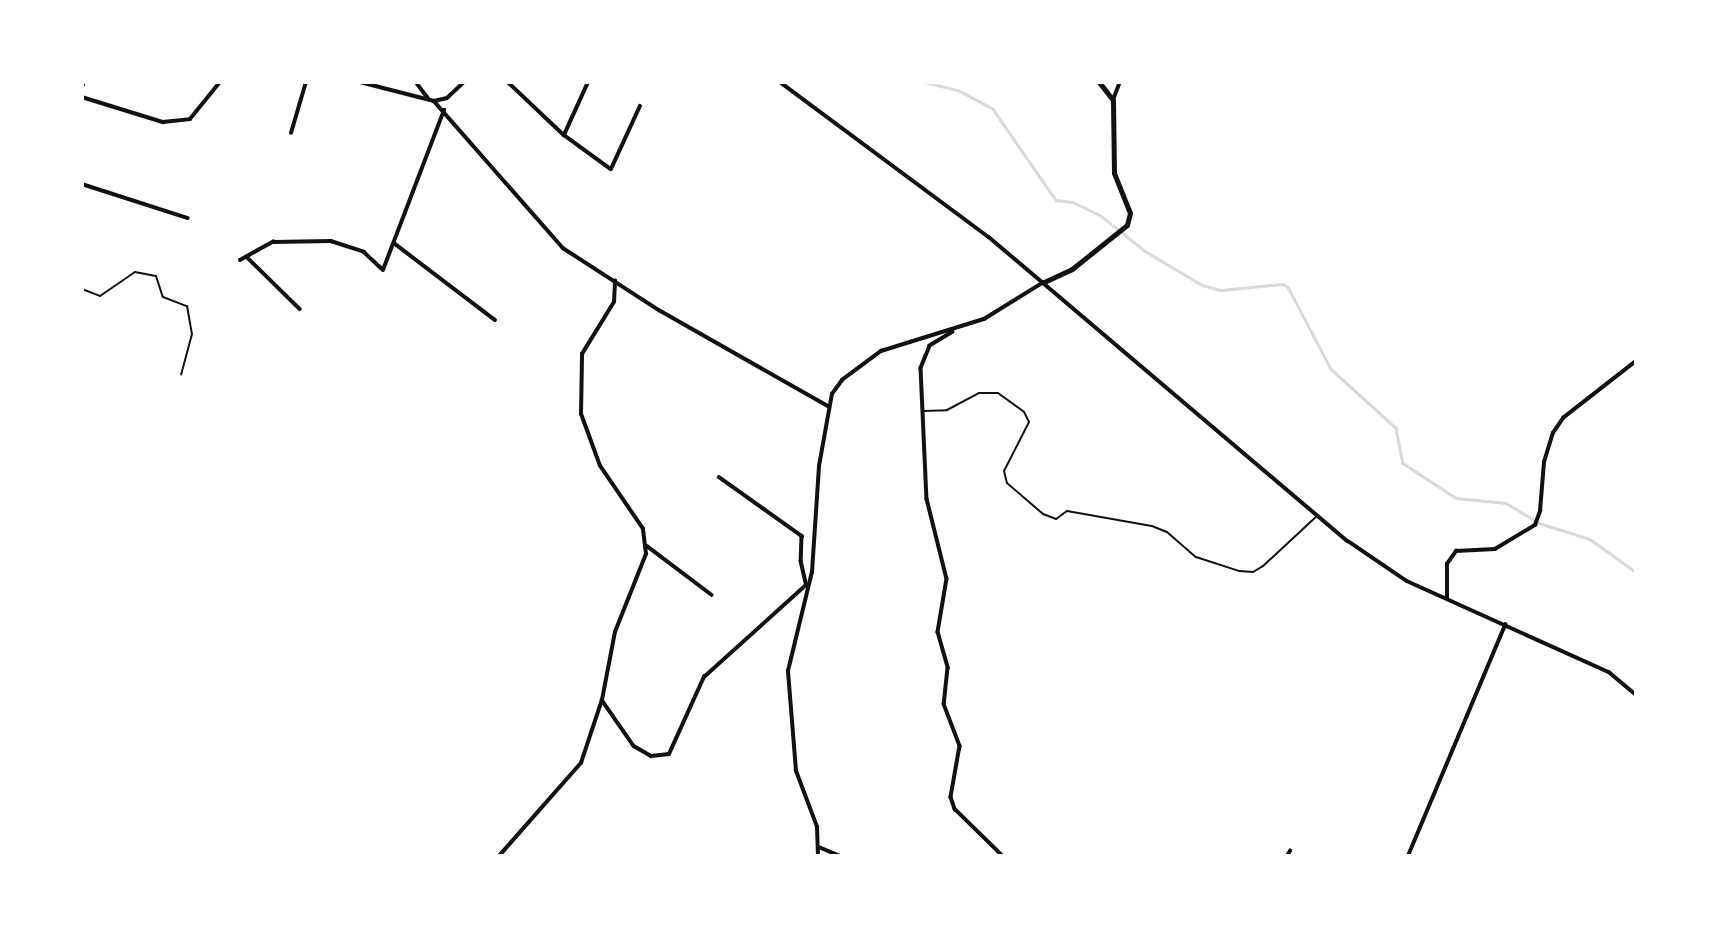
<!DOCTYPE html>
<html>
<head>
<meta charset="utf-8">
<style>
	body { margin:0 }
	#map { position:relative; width:1718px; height:938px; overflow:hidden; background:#fff; font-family:"Space Grotesk",sans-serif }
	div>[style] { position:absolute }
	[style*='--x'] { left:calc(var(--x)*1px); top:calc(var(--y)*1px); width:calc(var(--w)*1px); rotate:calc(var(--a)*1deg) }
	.stream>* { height:2.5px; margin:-1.25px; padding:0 1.25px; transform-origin:1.25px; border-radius:1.25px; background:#d9d9d9 }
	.service>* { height:2px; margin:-1px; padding:0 1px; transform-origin:1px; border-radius:1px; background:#111 }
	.minor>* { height:3.5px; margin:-1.75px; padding:0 1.75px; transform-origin:1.75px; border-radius:1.75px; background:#111 }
	.tertiary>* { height:5px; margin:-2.5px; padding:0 2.5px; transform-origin:2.5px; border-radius:2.5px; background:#111 }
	span { translate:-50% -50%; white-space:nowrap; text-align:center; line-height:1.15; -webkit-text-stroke:7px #fff; paint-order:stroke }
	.frame { position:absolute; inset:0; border:84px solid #fff; pointer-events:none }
</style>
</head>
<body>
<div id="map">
	<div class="stream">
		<i style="--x:925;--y:82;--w:34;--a:14"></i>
		<i style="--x:958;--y:90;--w:40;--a:28"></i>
		<i style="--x:993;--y:109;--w:111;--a:55.3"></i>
		<i style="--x:1056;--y:200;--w:17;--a:7"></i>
		<i style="--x:1073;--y:202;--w:30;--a:26"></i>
		<i style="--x:1100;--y:215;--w:58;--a:38.7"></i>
		<i style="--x:1145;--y:251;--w:66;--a:30.8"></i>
		<i style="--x:1202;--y:285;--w:20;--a:15"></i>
		<i style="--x:1221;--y:290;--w:62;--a:-5.5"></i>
		<i style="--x:1283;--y:284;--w:6;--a:31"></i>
		<i style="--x:1288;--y:287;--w:93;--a:62.3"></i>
		<i style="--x:1331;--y:369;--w:88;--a:42.2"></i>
		<i style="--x:1396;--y:428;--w:36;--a:79"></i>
		<i style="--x:1403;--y:463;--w:7;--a:34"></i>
		<i style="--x:1409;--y:467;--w:56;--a:33.4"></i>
		<i style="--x:1456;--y:498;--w:50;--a:5.7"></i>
		<i style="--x:1506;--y:503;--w:39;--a:31"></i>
		<i style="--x:1539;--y:523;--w:53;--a:17.4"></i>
		<i style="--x:1590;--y:539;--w:57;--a:35.7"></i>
	</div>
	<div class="service">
		<i style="--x:82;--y:289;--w:19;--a:21"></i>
		<i style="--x:100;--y:296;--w:42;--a:-34.4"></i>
		<i style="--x:135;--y:272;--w:21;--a:11"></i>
		<i style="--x:156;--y:276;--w:22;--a:72"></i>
		<i style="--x:163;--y:297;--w:26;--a:21"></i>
		<i style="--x:187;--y:306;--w:28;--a:80"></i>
		<i style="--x:192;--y:334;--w:42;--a:105"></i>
		<i style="--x:924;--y:411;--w:23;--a:-2"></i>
		<i style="--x:947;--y:410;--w:36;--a:-28"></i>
		<i style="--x:979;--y:393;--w:19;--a:0"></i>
		<i style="--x:998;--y:393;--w:32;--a:36"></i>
		<i style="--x:1024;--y:412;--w:11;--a:63"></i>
		<i style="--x:1029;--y:422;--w:55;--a:117"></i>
		<i style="--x:1004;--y:471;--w:12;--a:76"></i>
		<i style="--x:1007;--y:483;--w:48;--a:40.7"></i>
		<i style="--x:1043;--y:514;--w:14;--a:21"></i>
		<i style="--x:1056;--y:519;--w:14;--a:-36"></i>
		<i style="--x:1067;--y:511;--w:86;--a:10"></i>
		<i style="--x:1152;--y:526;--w:16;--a:22"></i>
		<i style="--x:1167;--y:532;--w:38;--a:41"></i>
		<i style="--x:1196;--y:557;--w:45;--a:18"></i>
		<i style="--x:1239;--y:571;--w:14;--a:4"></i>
		<i style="--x:1253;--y:572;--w:12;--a:-31"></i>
		<i style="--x:1263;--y:566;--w:72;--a:-42.8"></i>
	</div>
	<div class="minor">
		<i style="--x:360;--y:82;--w:76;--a:14.4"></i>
		<i style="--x:434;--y:101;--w:13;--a:-13"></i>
		<i style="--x:447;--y:98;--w:23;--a:-43"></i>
		<i style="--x:416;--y:82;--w:20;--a:53"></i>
		<i style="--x:508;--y:82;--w:77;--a:43.4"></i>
		<i style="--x:564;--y:135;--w:58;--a:35.9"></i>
		<i style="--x:611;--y:169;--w:69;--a:-65.3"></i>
		<i style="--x:780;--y:82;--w:260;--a:36.6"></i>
		<i style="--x:989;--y:237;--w:470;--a:40.3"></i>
		<i style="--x:1348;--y:541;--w:71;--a:34.1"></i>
		<i style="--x:1407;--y:581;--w:222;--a:24.3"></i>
		<i style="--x:1609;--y:672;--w:35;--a:40"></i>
		<i style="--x:82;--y:87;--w:5;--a:-68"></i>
		<i style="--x:82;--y:97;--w:85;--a:17.2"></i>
		<i style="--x:163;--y:122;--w:27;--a:-6"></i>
		<i style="--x:190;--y:119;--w:48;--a:-51"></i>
		<i style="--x:1113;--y:100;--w:19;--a:-69"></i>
		<i style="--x:434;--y:101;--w:196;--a:48.7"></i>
		<i style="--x:563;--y:248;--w:114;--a:32.9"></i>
		<i style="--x:659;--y:310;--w:194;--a:29.6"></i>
		<i style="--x:291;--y:133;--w:53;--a:-73.6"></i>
		<i style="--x:564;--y:135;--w:58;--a:-65.6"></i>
		<i style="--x:82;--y:184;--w:111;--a:17.8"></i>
		<i style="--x:394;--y:243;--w:127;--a:37.3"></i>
		<i style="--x:247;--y:257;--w:74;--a:44.5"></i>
		<i style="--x:240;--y:260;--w:38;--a:-29"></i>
		<i style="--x:273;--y:242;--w:58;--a:-1"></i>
		<i style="--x:331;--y:241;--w:35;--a:18"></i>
		<i style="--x:364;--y:252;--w:26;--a:43"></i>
		<i style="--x:383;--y:270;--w:171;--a:-69.1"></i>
		<i style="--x:953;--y:332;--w:27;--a:149"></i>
		<i style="--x:930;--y:346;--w:24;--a:112"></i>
		<i style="--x:921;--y:368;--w:131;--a:87.4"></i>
		<i style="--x:927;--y:499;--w:82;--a:76"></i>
		<i style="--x:947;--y:579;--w:54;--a:99.6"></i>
		<i style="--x:938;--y:632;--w:37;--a:74"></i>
		<i style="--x:948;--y:668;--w:36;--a:96"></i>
		<i style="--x:944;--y:704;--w:45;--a:69.1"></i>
		<i style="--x:960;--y:746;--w:52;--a:100"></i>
		<i style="--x:951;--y:797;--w:13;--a:72"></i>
		<i style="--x:955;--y:809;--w:67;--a:44.4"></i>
		<i style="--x:719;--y:477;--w:102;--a:35.4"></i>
		<i style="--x:802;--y:536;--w:25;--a:92"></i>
		<i style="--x:801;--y:561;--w:23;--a:77"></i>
		<i style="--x:647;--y:546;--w:81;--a:37"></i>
		<i style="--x:1447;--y:598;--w:34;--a:-90"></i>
		<i style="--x:1447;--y:564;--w:16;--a:-55"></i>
		<i style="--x:1456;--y:551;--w:39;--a:-3"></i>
		<i style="--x:1495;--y:549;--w:47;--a:-31"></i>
		<i style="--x:1535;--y:525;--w:15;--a:-70"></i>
		<i style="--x:1540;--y:511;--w:49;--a:-85.3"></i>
		<i style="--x:1544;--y:462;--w:30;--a:-73"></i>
		<i style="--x:1553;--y:433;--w:18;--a:-56"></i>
		<i style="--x:1563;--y:418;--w:93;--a:-38"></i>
		<i style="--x:602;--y:700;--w:56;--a:55.2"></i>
		<i style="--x:634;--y:746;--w:20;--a:30"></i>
		<i style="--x:651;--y:756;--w:18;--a:-6"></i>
		<i style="--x:669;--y:754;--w:85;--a:-65.6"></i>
		<i style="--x:704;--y:677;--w:136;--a:-42"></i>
		<i style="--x:819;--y:847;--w:23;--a:23"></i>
		<i style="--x:499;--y:856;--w:124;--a:-48.6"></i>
		<i style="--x:581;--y:763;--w:66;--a:-71.6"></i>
		<i style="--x:602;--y:700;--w:69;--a:-79.2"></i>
		<i style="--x:615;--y:632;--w:84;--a:-68.3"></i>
		<i style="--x:646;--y:554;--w:25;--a:-97"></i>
		<i style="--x:643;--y:529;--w:76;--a:-124.3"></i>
		<i style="--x:600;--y:466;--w:55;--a:-110.1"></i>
		<i style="--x:581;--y:414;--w:60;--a:-89"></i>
		<i style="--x:582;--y:354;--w:61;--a:-58.4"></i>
		<i style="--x:614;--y:302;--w:21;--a:-87"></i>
		<i style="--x:818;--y:856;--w:29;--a:-92"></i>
		<i style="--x:817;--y:827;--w:60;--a:-110.6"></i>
		<i style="--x:796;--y:771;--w:100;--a:-94.6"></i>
		<i style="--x:788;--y:671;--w:102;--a:-76.4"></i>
		<i style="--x:812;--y:572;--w:106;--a:-86.2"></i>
		<i style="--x:819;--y:466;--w:73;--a:-79.8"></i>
		<i style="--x:832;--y:394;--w:17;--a:-54"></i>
		<i style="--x:842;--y:380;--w:49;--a:-36.6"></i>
		<i style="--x:881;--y:351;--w:108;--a:-17.3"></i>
		<i style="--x:984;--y:319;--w:70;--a:-31.7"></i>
		<i style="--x:1287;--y:856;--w:6;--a:-59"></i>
		<i style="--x:1408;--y:856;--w:251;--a:-67.2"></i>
	</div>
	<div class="tertiary">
		<i style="--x:1044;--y:282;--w:31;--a:-25"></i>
		<i style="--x:1072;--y:269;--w:70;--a:-38.7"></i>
		<i style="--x:1127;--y:225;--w:12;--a:-76"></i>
		<i style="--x:1130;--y:213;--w:43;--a:-111.8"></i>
		<i style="--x:1114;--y:173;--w:73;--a:-90.8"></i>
		<i style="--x:1113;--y:100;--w:23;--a:-128"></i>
	</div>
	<div class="frame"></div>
</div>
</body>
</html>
